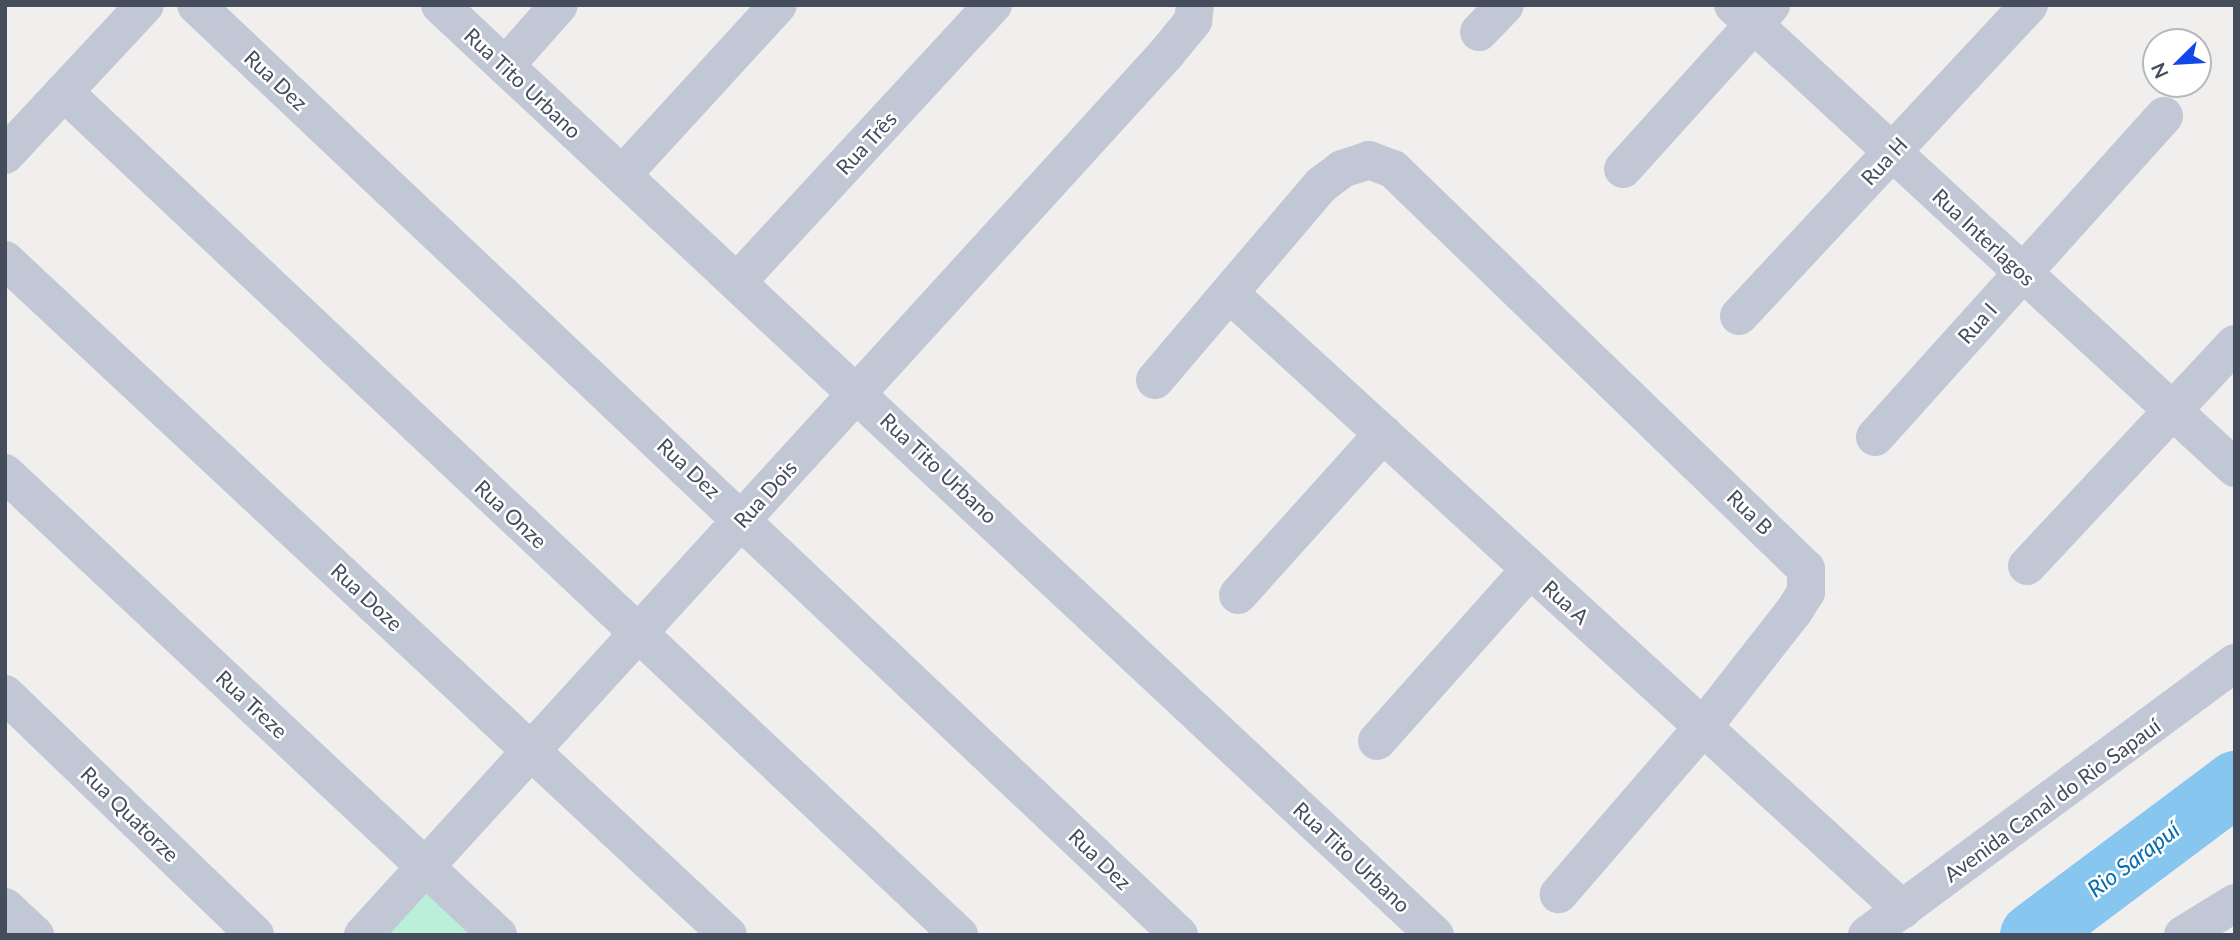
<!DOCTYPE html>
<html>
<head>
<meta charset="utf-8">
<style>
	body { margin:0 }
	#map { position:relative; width:2240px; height:940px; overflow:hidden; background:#f1eeee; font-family:Lato,sans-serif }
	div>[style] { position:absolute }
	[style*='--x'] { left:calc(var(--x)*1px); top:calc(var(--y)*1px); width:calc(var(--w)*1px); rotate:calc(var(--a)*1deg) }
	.green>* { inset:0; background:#baf0d9 }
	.river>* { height:65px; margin:-32.5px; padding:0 32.5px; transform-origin:32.5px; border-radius:32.5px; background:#86c6ef }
	.minor>* { height:38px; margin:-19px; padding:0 19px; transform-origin:19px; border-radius:19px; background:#c1c7d4 }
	span { translate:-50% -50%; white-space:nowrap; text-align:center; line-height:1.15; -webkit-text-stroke:5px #fff; paint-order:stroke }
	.street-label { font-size:21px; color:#454d5c }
	.water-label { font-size:23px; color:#076cae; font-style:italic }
	.frame { position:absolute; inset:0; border:7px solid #454d5c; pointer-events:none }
	.north { position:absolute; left:2142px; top:28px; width:70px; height:70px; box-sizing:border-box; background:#fff; border:2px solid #b5b8be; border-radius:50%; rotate:246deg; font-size:19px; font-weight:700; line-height:28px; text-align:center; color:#454d5c }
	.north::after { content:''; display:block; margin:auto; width:24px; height:32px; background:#1248e7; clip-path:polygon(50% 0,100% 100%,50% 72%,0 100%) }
</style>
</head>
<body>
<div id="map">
	<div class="green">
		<i style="clip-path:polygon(430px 877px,489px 935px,375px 935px)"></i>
	</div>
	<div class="river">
		<i style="--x:2032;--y:935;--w:254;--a:-36.8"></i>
	</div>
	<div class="minor">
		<i style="--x:196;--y:5;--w:1353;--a:43.41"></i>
		<i style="--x:440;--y:5;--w:1362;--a:43.07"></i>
		<i style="--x:1733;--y:5;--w:683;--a:42.69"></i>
		<i style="--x:1479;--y:32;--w:37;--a:-46"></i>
		<i style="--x:505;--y:66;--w:81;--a:-48.5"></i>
		<i style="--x:64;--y:92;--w:1230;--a:43.29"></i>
		<i style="--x:5;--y:155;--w:205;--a:-47"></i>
		<i style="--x:1623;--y:169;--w:221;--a:-47.9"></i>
		<i style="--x:623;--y:174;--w:229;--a:-47.5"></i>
		<i style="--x:5;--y:260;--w:989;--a:43.03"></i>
		<i style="--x:738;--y:281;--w:376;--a:-47.3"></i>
		<i style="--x:1230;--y:294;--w:912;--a:42.47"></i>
		<i style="--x:1739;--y:316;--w:425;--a:-47"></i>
		<i style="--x:1155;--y:380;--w:256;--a:-49.6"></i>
		<i style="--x:1321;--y:185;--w:26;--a:-37"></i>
		<i style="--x:1342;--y:169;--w:28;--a:-18"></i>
		<i style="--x:1369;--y:160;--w:26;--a:21"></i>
		<i style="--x:1393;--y:169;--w:575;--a:44.08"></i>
		<i style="--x:1806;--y:569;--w:23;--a:90"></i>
		<i style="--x:1806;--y:592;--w:22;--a:122"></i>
		<i style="--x:1794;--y:611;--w:147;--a:128.1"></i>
		<i style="--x:1703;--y:727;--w:221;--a:130.8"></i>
		<i style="--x:1875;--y:437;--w:432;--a:-48"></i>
		<i style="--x:5;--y:473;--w:676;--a:43.14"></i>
		<i style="--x:2027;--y:566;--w:304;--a:-46.9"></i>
		<i style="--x:1238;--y:595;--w:217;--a:-48"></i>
		<i style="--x:5;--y:694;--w:347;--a:43.9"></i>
		<i style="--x:1377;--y:741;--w:230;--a:-48.3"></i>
		<i style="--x:5;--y:907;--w:41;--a:43"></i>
		<i style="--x:363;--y:935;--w:1192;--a:-47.65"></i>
		<i style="--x:1166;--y:54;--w:43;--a:-50.7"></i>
		<i style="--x:1193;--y:21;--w:16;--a:-83"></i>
		<i style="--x:1867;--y:935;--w:458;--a:-36.5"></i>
		<i style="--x:2183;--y:935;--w:61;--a:-31.6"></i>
	</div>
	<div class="street-label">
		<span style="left:276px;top:80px;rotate:43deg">Rua Dez</span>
		<span style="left:523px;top:83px;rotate:43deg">Rua Tito Urbano</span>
		<span style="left:866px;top:143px;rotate:-47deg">Rua Três</span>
		<span style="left:1884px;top:161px;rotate:-47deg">Rua H</span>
		<span style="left:1984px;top:237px;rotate:43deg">Rua Interlagos</span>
		<span style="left:1977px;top:323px;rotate:-48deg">Rua I</span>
		<span style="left:689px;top:468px;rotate:43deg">Rua Dez</span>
		<span style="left:939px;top:468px;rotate:43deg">Rua Tito Urbano</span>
		<span style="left:765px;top:494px;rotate:-48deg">Rua Dois</span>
		<span style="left:1750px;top:512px;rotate:44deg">Rua B</span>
		<span style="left:511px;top:514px;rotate:43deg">Rua Onze</span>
		<span style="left:367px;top:597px;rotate:43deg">Rua Doze</span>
		<span style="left:1566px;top:602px;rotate:42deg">Rua A</span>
		<span style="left:252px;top:704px;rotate:43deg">Rua Treze</span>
		<span style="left:2052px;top:800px;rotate:-36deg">Avenida Canal do Rio Sapauí</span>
		<span style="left:130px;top:814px;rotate:44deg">Rua Quatorze</span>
		<span style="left:1352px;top:857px;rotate:43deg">Rua Tito Urbano</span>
		<span style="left:1100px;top:859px;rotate:44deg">Rua Dez</span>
	</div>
	<div class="water-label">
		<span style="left:2133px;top:859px;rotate:-37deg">Rio Sarapuí</span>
	</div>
	<div class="frame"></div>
	<div class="north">N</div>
</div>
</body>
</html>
